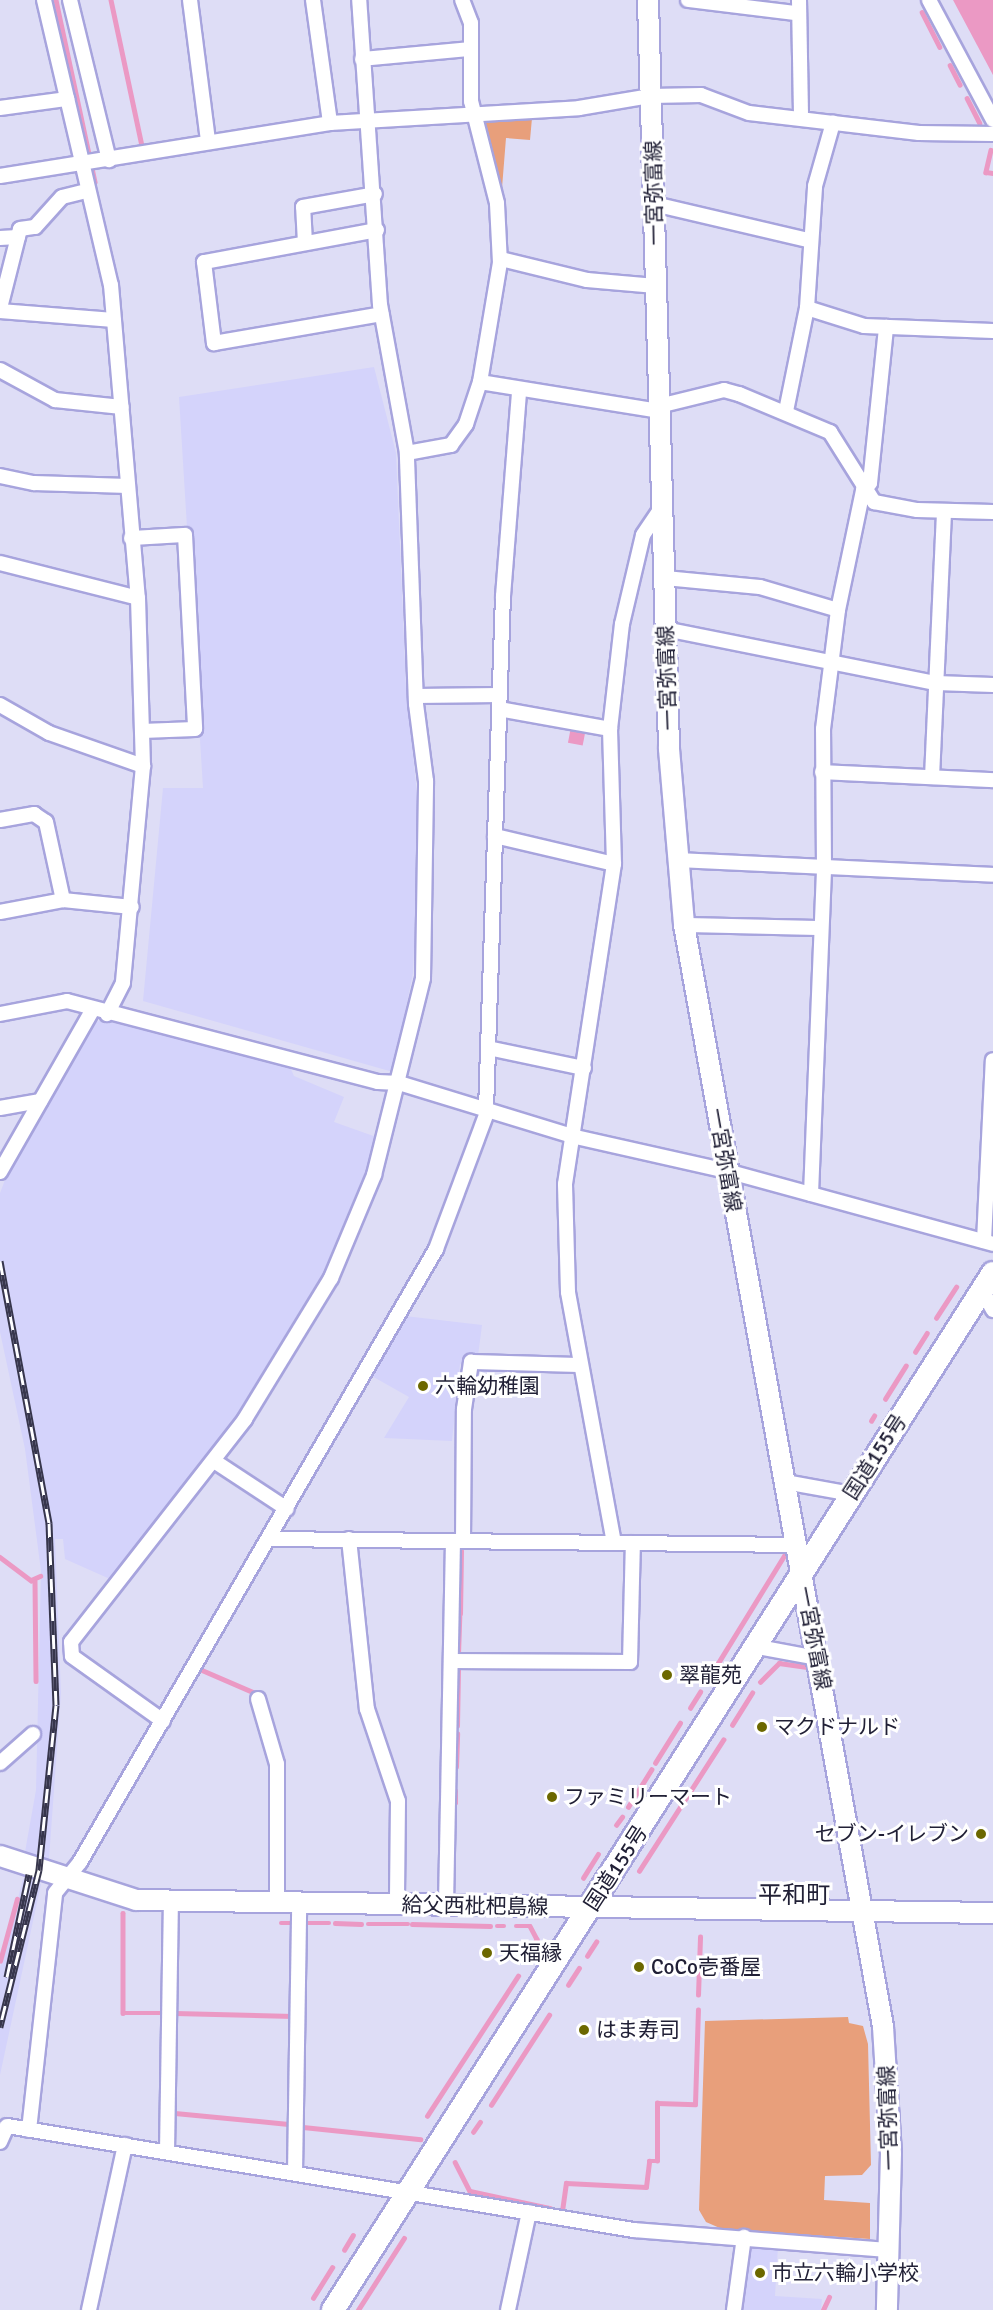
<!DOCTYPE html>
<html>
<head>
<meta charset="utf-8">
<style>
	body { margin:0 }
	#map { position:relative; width:993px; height:2310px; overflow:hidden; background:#deddf6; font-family:Signika,"Noto Sans JP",sans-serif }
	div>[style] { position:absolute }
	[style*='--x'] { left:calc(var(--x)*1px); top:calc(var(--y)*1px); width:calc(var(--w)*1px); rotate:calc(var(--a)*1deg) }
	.built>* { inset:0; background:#d4d3fb }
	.green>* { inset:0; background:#e89f7b }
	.water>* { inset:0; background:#eb99c4; transform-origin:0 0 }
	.stream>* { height:4.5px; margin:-2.25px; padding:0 2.25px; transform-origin:2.25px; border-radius:2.25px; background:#eb99c4 }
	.roads { filter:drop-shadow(2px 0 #a7a4dd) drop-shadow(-2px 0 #a7a4dd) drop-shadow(0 2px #a7a4dd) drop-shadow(0 -2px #a7a4dd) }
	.minor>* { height:14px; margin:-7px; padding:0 7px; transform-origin:7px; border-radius:7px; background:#fff }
	.secondary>* { height:20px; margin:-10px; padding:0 10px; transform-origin:10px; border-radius:10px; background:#fff }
	.trunk>* { height:22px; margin:-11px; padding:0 11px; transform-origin:11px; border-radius:11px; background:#fff }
	.rail>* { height:7px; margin-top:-3.5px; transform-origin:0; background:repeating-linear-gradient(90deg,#fff 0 14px,#37364c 0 28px); box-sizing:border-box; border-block:2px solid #37364c }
	.dots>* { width:16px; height:16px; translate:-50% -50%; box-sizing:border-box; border:3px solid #fff; border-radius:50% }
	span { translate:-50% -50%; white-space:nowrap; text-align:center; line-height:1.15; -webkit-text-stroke:6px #fff; paint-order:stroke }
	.street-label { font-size:21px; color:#212036 }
	.poi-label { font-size:21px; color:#212036 }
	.left { translate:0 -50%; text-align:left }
	.right { translate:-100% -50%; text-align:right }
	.quarter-label { font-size:24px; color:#212036 }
</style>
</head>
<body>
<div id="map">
	<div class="built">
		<i style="clip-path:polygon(374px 367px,396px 453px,406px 688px,419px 813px,413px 973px,393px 1072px,143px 1001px,163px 788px,203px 788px,179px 397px)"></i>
		<i style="clip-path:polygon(103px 1020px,290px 1067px,294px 1076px,344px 1097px,334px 1122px,379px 1138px,357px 1207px,275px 1367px,179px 1499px,110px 1579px,65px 1559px,63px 1539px,55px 1539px,61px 1693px,49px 1859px,25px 1852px,36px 1790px,41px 1571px,25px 1449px,0 1332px,0 1193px,15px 1154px,91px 1023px)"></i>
		<i style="clip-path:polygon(405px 1316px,482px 1325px,478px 1356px,460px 1364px,452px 1441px,384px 1438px,409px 1397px,370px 1375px)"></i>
		<i style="clip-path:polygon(23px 1879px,41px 1884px,0 2075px,0 1967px)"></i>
		<i style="clip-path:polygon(751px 2245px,778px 2247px,775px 2296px,822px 2299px,821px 2310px,740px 2310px)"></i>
	</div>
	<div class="green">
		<i style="clip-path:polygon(532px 118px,530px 140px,506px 138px,502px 188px,485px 124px,488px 119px)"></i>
		<i style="clip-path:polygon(848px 2017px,849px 2023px,863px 2026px,868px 2044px,871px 2165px,862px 2175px,825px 2176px,824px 2200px,870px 2203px,870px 2239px,722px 2229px,706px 2222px,699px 2210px,705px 2021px)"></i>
	</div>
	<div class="water">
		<i style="clip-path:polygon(953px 0,993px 0,993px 75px)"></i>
		<i style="left:571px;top:727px;width:15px;height:16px;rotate:11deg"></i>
	</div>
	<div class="stream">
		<i style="--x:56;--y:0;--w:186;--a:77.9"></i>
		<i style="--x:111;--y:0;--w:149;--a:78"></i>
		<i style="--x:922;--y:12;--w:39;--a:63"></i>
		<i style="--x:950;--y:65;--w:22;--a:63"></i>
		<i style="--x:967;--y:98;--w:28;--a:63"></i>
		<i style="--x:991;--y:150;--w:23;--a:103"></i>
		<i style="--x:986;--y:172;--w:7;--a:8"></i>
		<i style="--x:936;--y:1318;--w:37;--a:-57"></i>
		<i style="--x:915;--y:1352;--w:22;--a:-58"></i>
		<i style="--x:885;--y:1399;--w:39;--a:-58"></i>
		<i style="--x:871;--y:1421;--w:6;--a:-59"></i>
		<i style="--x:0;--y:1557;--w:39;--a:37"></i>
		<i style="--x:31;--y:1580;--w:10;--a:-24"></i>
		<i style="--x:35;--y:1581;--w:100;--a:89.4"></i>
		<i style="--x:460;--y:1614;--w:63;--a:-89.1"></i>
		<i style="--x:458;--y:1654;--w:37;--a:-88"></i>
		<i style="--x:202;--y:1670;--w:63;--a:23.3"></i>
		<i style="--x:707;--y:1681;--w:149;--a:-58.4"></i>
		<i style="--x:760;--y:1682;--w:27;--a:-45"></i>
		<i style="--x:779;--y:1663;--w:28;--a:8"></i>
		<i style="--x:690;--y:1708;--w:19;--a:-58"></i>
		<i style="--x:732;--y:1725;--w:38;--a:-58"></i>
		<i style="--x:457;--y:1726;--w:59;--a:-89"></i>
		<i style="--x:655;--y:1763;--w:47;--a:-58"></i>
		<i style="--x:456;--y:1767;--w:33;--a:-88"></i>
		<i style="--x:455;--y:1803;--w:12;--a:-90"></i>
		<i style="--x:628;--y:1807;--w:44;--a:-58.1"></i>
		<i style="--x:616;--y:1825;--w:10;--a:-53"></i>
		<i style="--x:639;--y:1871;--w:156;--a:-57.3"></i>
		<i style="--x:583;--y:1878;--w:28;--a:-58"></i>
		<i style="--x:123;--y:1913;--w:100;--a:90"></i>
		<i style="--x:123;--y:2013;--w:39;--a:0"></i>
		<i style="--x:281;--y:1923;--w:10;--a:0"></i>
		<i style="--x:305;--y:1923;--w:24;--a:0"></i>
		<i style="--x:335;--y:1923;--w:26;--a:2"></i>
		<i style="--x:368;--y:1924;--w:40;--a:0"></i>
		<i style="--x:412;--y:1924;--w:78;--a:1.5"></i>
		<i style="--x:497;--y:1926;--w:7;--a:0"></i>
		<i style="--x:516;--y:1926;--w:14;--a:0"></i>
		<i style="--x:530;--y:1926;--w:15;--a:62"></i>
		<i style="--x:537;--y:1939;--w:21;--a:113"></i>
		<i style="--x:587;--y:1956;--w:17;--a:-57"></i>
		<i style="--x:0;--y:1961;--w:64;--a:-74.7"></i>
		<i style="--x:568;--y:1985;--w:20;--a:-57"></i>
		<i style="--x:698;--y:1995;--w:58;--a:-88"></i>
		<i style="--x:175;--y:2013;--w:118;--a:1.5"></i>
		<i style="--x:491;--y:2105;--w:107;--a:-57.2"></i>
		<i style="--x:175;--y:2113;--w:116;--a:5.5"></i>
		<i style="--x:427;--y:2116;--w:167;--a:-57"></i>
		<i style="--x:303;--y:2127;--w:118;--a:5.9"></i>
		<i style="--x:473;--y:2132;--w:12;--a:-55"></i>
		<i style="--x:455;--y:2162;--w:33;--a:63"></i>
		<i style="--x:470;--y:2191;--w:82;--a:12"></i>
		<i style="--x:562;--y:2211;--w:28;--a:-82"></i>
		<i style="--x:566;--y:2183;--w:80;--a:2.9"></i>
		<i style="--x:646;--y:2187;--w:26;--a:-83"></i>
		<i style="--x:649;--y:2161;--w:8;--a:0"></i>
		<i style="--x:657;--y:2161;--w:58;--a:-90"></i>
		<i style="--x:657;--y:2103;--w:38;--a:2"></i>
		<i style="--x:695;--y:2104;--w:94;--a:-88.2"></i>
		<i style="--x:344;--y:2250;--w:17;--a:-59"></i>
		<i style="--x:313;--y:2298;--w:36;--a:-58"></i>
		<i style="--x:358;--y:2310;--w:85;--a:-57.4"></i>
		<i style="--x:823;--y:2310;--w:14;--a:-65"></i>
	</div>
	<div class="roads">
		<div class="minor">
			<i style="--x:44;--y:0;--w:293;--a:76.8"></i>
			<i style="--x:111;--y:285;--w:314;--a:85.1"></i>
			<i style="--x:138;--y:598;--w:168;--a:88.3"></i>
			<i style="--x:143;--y:766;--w:218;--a:95.3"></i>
			<i style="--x:123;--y:983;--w:35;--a:117"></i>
			<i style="--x:70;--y:0;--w:165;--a:76.3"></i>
			<i style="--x:190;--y:0;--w:142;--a:82.7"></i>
			<i style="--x:313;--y:0;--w:124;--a:82.1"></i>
			<i style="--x:688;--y:0;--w:109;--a:6.9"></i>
			<i style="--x:799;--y:0;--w:118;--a:89"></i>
			<i style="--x:929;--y:0;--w:136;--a:61.9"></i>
			<i style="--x:362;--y:59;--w:108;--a:-5.3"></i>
			<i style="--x:0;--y:108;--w:68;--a:-7.7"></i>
			<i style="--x:0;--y:176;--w:334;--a:-9.1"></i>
			<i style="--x:330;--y:123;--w:249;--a:-3.4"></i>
			<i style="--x:579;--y:108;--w:73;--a:-9.5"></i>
			<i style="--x:651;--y:96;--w:50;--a:-1.1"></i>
			<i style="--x:701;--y:95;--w:51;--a:20.6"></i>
			<i style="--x:749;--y:113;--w:171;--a:6.7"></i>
			<i style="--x:919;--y:133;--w:74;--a:0.8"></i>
			<i style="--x:654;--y:204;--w:158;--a:13.2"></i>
			<i style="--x:377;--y:230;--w:176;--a:169.5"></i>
			<i style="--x:204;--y:262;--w:82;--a:83"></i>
			<i style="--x:214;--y:343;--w:170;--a:-9.8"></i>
			<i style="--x:0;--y:238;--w:18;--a:-3"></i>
			<i style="--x:305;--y:243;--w:36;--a:-93"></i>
			<i style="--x:303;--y:207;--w:73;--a:-10.2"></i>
			<i style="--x:501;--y:259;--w:89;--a:13.7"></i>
			<i style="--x:587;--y:280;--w:69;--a:5"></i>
			<i style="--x:0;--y:308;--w:81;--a:-75.8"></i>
			<i style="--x:20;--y:229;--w:15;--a:-8"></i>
			<i style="--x:35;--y:227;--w:40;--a:-48"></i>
			<i style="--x:62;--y:197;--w:25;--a:-14"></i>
			<i style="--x:807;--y:308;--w:60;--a:17.5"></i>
			<i style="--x:864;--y:326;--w:129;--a:2.2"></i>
			<i style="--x:0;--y:311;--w:114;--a:4.5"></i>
			<i style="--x:0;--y:370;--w:63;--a:28.6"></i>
			<i style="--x:55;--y:400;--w:67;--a:6"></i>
			<i style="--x:480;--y:382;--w:181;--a:9.2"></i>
			<i style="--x:659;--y:406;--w:67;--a:-13.8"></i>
			<i style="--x:724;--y:390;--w:16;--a:15"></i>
			<i style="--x:739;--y:394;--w:99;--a:22.7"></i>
			<i style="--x:830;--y:432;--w:83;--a:57.8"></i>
			<i style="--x:874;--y:502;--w:44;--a:10.5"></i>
			<i style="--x:917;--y:510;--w:76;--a:1.5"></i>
			<i style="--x:786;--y:411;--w:105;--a:-78.5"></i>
			<i style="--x:807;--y:308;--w:122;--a:-86.2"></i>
			<i style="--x:815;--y:186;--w:66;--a:-74.1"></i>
			<i style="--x:407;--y:453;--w:45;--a:-10.3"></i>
			<i style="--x:451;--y:445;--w:26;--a:-54"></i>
			<i style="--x:466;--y:424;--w:44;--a:-71.6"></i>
			<i style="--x:480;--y:382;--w:121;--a:-80.5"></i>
			<i style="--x:500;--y:263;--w:60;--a:-92.9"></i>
			<i style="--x:497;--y:203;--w:105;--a:-104.3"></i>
			<i style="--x:471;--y:101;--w:78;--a:-90"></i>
			<i style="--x:471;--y:23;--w:25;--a:-111"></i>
			<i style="--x:0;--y:476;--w:35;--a:12"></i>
			<i style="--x:34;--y:483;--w:94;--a:1.8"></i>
			<i style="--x:131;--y:538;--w:54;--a:-3.2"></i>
			<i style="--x:185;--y:535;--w:194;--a:87"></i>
			<i style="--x:195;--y:729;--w:53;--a:177.8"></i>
			<i style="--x:0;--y:563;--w:142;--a:14.2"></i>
			<i style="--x:665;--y:578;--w:95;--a:5.4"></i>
			<i style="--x:760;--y:587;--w:81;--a:16.4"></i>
			<i style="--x:665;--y:629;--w:276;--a:11.3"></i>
			<i style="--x:936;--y:683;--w:57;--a:2"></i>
			<i style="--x:416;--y:696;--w:83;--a:-0.7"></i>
			<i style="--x:0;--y:705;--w:56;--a:29.7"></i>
			<i style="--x:49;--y:733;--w:100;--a:19.3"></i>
			<i style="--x:499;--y:709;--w:113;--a:10.2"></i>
			<i style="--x:822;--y:772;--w:171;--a:2.7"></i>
			<i style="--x:932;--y:777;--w:266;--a:-87.4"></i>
			<i style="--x:0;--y:820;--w:35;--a:-10"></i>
			<i style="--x:34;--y:814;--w:14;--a:34"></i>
			<i style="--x:46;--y:822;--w:80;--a:77.7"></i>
			<i style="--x:495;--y:836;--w:122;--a:13.2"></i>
			<i style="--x:679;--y:860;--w:314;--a:2.7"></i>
			<i style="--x:0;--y:912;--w:64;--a:-10.8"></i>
			<i style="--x:63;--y:900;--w:69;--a:5.8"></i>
			<i style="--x:684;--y:925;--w:137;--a:1.3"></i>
			<i style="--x:0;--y:1014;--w:68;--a:-11"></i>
			<i style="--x:67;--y:1001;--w:321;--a:14.6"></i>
			<i style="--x:378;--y:1082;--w:21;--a:3"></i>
			<i style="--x:399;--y:1083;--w:185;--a:17"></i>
			<i style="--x:576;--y:1137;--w:155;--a:12.7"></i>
			<i style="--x:727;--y:1171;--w:276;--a:15.3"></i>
			<i style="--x:488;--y:1048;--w:98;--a:11.8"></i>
			<i style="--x:0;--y:1108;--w:41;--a:-9.9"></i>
			<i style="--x:486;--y:1110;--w:514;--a:-88.11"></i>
			<i style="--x:503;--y:596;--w:206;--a:-85.5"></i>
			<i style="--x:0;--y:1172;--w:188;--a:-60.3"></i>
			<i style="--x:811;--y:1194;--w:326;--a:-87.7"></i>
			<i style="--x:824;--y:868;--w:139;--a:-90.4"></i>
			<i style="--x:823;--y:729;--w:120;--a:-82.8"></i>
			<i style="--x:838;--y:610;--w:123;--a:-78.2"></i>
			<i style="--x:863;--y:490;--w:10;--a:-45"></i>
			<i style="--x:870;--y:483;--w:157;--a:-84.1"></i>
			<i style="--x:984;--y:1241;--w:181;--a:-87.2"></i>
			<i style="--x:982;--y:1290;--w:23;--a:61"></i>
			<i style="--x:214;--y:1461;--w:87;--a:33.3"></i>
			<i style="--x:785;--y:1482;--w:67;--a:10.3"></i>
			<i style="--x:269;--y:1539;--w:528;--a:0.65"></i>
			<i style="--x:349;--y:1539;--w:171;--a:84"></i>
			<i style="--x:367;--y:1709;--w:97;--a:71.4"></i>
			<i style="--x:398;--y:1801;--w:104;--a:90.6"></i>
			<i style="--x:463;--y:1541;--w:132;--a:-89.6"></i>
			<i style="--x:464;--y:1409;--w:48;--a:-81.5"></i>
			<i style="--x:471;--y:1362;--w:109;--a:1.6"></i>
			<i style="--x:614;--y:1543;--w:255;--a:-100.4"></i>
			<i style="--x:568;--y:1292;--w:108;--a:-91.6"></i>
			<i style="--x:565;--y:1184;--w:324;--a:-81.3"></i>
			<i style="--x:614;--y:864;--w:135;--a:-91.7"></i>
			<i style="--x:610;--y:729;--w:106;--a:-83.5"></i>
			<i style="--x:622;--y:624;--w:91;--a:-76.7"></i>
			<i style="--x:643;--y:535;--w:36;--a:-56"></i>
			<i style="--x:758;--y:1647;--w:61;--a:10.4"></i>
			<i style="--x:451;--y:1661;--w:179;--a:0.3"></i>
			<i style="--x:630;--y:1662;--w:119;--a:-88.6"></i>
			<i style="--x:258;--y:1699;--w:68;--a:73.7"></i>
			<i style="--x:277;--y:1764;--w:139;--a:90"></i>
			<i style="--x:163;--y:1721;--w:112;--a:-144.5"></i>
			<i style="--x:72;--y:1656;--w:14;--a:-94"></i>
			<i style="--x:71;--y:1642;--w:283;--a:-52"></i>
			<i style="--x:245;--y:1419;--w:165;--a:-58.6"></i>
			<i style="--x:331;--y:1278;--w:112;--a:-67.3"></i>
			<i style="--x:374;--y:1175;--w:203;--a:-76"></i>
			<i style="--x:423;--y:978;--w:197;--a:-89.1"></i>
			<i style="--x:426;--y:781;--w:78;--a:-97.4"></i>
			<i style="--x:416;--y:704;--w:251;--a:-92.1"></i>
			<i style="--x:407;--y:453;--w:150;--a:-100.3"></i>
			<i style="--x:380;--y:305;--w:306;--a:-93.9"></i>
			<i style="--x:0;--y:1763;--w:44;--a:-41.3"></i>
			<i style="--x:446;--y:1905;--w:364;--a:-88.9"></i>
			<i style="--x:29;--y:2130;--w:238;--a:-83.7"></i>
			<i style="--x:55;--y:1893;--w:40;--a:-51"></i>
			<i style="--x:80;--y:1862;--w:709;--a:-59.85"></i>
			<i style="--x:436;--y:1249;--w:148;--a:-69.5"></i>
			<i style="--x:0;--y:2142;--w:17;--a:-66"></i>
			<i style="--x:7;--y:2126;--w:636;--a:9.42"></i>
			<i style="--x:634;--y:2230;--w:257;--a:4.5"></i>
			<i style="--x:167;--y:2152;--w:250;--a:-89.1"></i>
			<i style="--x:295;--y:2173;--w:269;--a:-89.1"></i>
			<i style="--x:89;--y:2310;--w:169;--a:-77.7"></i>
			<i style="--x:508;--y:2310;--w:100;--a:-77.9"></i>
			<i style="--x:734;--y:2310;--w:74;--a:-82.2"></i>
		</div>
		<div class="secondary">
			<i style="--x:648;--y:0;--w:749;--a:88.39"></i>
			<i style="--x:669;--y:749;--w:177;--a:85.1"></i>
			<i style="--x:684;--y:925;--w:1120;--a:79.76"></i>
			<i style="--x:883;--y:2027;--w:126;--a:86.4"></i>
			<i style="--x:891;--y:2153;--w:157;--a:91.5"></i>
			<i style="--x:0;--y:1856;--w:143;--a:17.9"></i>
			<i style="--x:136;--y:1900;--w:857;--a:0.87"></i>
		</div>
		<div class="trunk">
			<i style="--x:333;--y:2310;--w:1229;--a:-57.53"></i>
		</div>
	</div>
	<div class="rail">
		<i style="--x:0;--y:1261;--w:267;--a:79.4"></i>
		<i style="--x:49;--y:1523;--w:182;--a:87.8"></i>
		<i style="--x:56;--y:1705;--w:166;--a:95.9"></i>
		<i style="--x:39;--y:1870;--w:162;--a:104"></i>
		<i style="--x:7;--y:1977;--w:105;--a:-77.9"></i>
	</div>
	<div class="dots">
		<i style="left:423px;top:1386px;background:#6c6800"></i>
		<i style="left:667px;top:1675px;background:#6c6800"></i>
		<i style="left:762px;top:1727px;background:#6c6800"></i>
		<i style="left:552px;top:1797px;background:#6c6800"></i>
		<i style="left:981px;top:1834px;background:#6c6800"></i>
		<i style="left:487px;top:1953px;background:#6c6800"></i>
		<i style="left:639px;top:1967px;background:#6c6800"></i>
		<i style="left:584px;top:2030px;background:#6c6800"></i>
		<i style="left:760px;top:2273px;background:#6c6800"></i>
	</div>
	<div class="street-label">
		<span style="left:654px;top:193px;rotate:-91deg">一宮弥富線</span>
		<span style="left:667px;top:678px;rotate:-92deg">一宮弥富線</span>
		<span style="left:725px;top:1160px;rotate:80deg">一宮弥富線</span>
		<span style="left:875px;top:1457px;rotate:-57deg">国道155号</span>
		<span style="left:814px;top:1638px;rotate:79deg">一宮弥富線</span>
		<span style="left:616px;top:1868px;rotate:-57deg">国道155号</span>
		<span style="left:475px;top:1906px;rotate:1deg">給父西枇杷島線</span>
		<span style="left:888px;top:2118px;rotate:-92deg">一宮弥富線</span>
	</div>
	<div class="poi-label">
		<span class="left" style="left:435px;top:1386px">六輪幼稚園</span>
		<span class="left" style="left:679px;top:1675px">翠龍苑</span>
		<span class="left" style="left:774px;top:1727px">マクドナルド</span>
		<span class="left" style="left:564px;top:1797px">ファミリーマート</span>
		<span class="right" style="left:969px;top:1834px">セブン-イレブン</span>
		<span class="left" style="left:499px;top:1953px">天福縁</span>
		<span class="left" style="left:651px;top:1967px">CoCo壱番屋</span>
		<span class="left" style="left:596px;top:2030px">はま寿司</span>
		<span class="left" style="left:772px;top:2273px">市立六輪小学校</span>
	</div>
	<div class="quarter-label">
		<span style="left:794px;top:1896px">平和町</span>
	</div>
</div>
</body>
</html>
